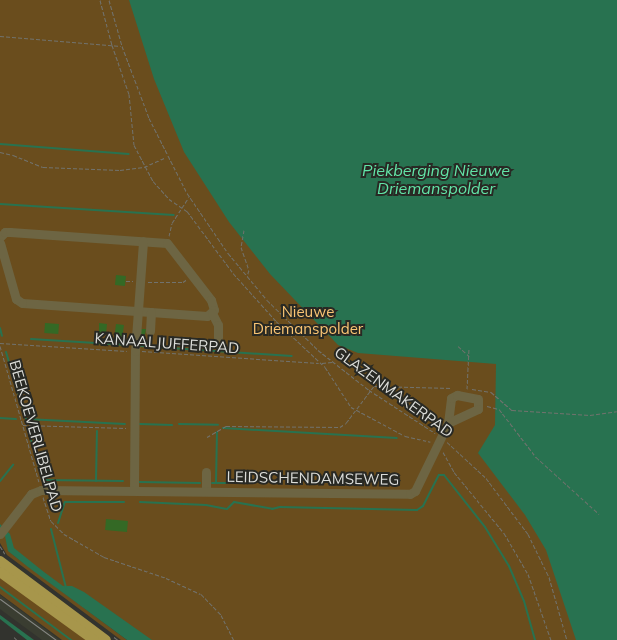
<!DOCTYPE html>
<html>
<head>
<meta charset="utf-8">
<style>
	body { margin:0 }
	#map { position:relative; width:617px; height:640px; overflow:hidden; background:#32332e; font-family:Mulish,sans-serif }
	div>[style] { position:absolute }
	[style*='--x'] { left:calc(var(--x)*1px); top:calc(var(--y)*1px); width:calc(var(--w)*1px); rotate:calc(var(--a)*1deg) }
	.built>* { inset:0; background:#3a3d31 }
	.green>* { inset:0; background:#6a4d1d }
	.water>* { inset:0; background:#287250 }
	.stream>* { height:2px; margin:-1px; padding:0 1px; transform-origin:1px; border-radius:1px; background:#287250 }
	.building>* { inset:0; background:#346925; transform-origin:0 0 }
	.path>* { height:1px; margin-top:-0.5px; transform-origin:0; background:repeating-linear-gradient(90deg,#71726d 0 4px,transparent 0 6px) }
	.minor>* { height:9px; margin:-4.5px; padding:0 4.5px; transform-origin:4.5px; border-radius:4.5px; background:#6d6543 }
	.major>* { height:10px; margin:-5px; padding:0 5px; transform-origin:5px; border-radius:5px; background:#a7964b }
	.tram>* { height:1px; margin:-0.5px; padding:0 0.5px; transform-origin:0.5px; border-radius:0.5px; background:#868783 }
	span { translate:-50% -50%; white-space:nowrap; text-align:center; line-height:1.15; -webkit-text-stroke:4px #282924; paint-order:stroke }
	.park-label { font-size:15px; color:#fac574 }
	.street-label { font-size:15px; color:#dcddd9 }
	.water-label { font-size:16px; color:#62e4a7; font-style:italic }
</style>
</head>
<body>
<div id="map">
	<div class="built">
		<i style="clip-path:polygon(0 595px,11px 603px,60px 640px,42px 640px,4px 612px,0 609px)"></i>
	</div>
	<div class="green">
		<i style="clip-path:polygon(0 0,617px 0,617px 640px,137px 640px,9px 552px,127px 640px,121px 640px,7px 555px,0 543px)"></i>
		<i style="clip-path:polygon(0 574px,90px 640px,62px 640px,0 594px)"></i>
	</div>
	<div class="water">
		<i style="clip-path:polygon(129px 0,617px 0,617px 640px,576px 640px,546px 550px,525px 515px,478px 453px,495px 425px,496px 364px,358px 353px,338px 345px,270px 274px,229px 222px,184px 152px,154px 79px)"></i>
		<i style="clip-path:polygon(0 524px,10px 534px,14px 548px,44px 572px,63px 586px,72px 586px,84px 592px,152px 640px,127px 640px,28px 567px,8px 551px,5px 536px,0 533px)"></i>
		<i style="clip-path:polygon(0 615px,34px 640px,27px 640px,0 619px)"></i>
	</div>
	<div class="stream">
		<i style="--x:0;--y:144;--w:129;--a:4.4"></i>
		<i style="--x:0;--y:204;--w:174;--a:3.6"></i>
		<i style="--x:0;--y:328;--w:8;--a:76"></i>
		<i style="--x:31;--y:339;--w:97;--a:3.5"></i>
		<i style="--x:141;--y:346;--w:151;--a:3.8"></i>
		<i style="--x:6;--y:352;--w:70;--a:73.4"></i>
		<i style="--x:26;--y:419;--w:99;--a:2.9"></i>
		<i style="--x:0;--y:418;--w:16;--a:4"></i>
		<i style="--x:140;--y:424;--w:32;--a:2"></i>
		<i style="--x:179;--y:424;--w:39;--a:1"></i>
		<i style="--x:223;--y:428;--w:174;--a:3.3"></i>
		<i style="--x:29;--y:433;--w:49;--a:73.4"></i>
		<i style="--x:43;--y:480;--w:80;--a:0.7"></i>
		<i style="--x:0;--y:481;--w:21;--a:-51"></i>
		<i style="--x:96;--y:481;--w:50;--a:-88.9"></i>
		<i style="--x:139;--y:482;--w:61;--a:0.9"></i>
		<i style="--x:212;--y:483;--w:15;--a:0"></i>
		<i style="--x:216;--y:483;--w:51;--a:-88.9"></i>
		<i style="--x:140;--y:502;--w:66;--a:2.6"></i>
		<i style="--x:206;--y:505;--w:21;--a:11"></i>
		<i style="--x:227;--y:509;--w:10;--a:-45"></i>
		<i style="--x:234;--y:502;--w:39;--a:10"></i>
		<i style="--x:272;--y:509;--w:8;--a:-14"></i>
		<i style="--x:280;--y:507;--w:137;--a:1.3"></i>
		<i style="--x:417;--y:510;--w:7;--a:-34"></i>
		<i style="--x:423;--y:506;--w:35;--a:-63"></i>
		<i style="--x:439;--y:475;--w:5;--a:0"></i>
		<i style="--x:444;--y:475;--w:66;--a:51.7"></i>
		<i style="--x:485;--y:527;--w:46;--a:58.4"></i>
		<i style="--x:509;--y:566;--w:38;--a:67"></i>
		<i style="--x:524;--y:601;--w:41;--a:74.2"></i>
		<i style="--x:58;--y:523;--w:22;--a:-72"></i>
		<i style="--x:65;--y:502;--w:59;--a:0"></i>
		<i style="--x:51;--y:529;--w:61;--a:75.7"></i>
		<i style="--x:0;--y:587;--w:89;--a:36.7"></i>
	</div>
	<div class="building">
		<i style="left:116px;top:275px;width:10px;height:10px;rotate:6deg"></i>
		<i style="left:45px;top:323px;width:14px;height:10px;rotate:4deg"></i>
		<i style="clip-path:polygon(99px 323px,107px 324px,106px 334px,99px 334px)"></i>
		<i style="left:116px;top:324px;width:8px;height:12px;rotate:7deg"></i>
		<i style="clip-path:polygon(140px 329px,146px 329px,145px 335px,140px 335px)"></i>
		<i style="left:106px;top:519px;width:22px;height:11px;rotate:5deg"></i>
	</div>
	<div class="path">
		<i style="--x:100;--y:0;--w:47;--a:75.1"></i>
		<i style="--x:112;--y:45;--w:52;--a:70.9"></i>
		<i style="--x:129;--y:94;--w:51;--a:84.4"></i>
		<i style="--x:134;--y:145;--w:41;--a:62.2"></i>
		<i style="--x:153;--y:181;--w:24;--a:48"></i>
		<i style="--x:169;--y:199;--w:22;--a:34"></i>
		<i style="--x:187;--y:211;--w:77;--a:53.4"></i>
		<i style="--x:233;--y:273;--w:64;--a:48.1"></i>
		<i style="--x:276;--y:321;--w:67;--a:43.2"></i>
		<i style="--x:325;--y:367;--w:48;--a:57"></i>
		<i style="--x:351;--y:407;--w:61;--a:28.2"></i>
		<i style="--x:405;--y:436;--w:26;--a:13"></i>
		<i style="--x:109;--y:0;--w:48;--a:74.2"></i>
		<i style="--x:122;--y:46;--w:77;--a:69.4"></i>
		<i style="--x:149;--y:118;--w:84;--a:63.1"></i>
		<i style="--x:187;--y:193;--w:73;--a:55.7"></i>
		<i style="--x:228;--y:253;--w:61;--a:50.3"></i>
		<i style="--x:267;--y:300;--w:71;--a:44.4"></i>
		<i style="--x:318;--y:350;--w:65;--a:38.1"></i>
		<i style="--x:369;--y:390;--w:79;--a:33.1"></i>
		<i style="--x:0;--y:36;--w:121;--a:4.7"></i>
		<i style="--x:0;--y:152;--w:13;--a:13"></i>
		<i style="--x:13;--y:155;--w:32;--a:22"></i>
		<i style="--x:43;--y:167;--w:77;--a:2.2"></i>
		<i style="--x:120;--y:170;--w:24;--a:-7"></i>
		<i style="--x:144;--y:167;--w:24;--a:-24"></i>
		<i style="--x:244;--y:230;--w:17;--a:100"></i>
		<i style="--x:241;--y:247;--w:24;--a:71"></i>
		<i style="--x:249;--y:270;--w:6;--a:108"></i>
		<i style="--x:169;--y:236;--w:13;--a:-77"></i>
		<i style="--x:172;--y:223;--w:31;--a:-57"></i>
		<i style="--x:126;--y:281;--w:7;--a:0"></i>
		<i style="--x:148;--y:282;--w:35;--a:0"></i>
		<i style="--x:183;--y:282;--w:4;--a:-34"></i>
		<i style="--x:0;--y:343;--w:127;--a:3.6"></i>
		<i style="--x:0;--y:346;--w:141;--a:74"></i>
		<i style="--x:458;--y:346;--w:15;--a:42"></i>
		<i style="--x:142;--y:351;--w:177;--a:3.9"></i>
		<i style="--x:322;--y:363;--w:10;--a:-6"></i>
		<i style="--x:467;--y:389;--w:41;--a:-87.2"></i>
		<i style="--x:472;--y:389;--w:19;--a:9"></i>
		<i style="--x:491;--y:392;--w:28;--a:41"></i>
		<i style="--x:512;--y:410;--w:78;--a:3.7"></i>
		<i style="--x:590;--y:415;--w:27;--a:-8"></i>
		<i style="--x:487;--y:406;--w:12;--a:14"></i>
		<i style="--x:499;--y:409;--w:61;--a:52.4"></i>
		<i style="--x:536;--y:457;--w:85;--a:42.1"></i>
		<i style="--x:23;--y:425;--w:103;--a:1.7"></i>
		<i style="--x:207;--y:437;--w:22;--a:-30"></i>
		<i style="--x:226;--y:426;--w:114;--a:0.5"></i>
		<i style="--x:340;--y:427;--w:7;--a:-34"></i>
		<i style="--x:346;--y:423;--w:46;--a:-52.9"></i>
		<i style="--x:374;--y:386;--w:78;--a:1.5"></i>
		<i style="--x:447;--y:442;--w:53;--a:42.7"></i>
		<i style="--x:486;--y:478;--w:70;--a:53.1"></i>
		<i style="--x:528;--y:534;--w:48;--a:64"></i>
		<i style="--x:549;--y:577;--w:66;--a:74.1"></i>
		<i style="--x:443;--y:452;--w:23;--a:61"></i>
		<i style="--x:454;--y:472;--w:79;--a:50.7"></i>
		<i style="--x:504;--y:533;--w:48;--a:59.7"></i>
		<i style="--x:528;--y:574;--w:70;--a:70.8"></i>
		<i style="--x:43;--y:497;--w:25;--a:72"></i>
		<i style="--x:51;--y:521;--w:18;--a:45"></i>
		<i style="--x:64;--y:534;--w:46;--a:29.9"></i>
		<i style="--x:104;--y:557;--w:65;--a:18.7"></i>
		<i style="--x:166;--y:578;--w:38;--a:25"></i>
		<i style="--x:201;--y:594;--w:29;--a:46"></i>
		<i style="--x:221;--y:615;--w:28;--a:63"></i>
		<i style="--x:0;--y:546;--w:9;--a:58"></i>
		<i style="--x:14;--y:637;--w:4;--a:45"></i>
		<i style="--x:114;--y:637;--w:5;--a:37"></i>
	</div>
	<div class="minor">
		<i style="--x:0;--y:237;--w:7;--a:-45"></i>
		<i style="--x:5;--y:232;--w:5;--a:0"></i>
		<i style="--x:10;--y:232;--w:157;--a:4"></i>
		<i style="--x:167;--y:243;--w:72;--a:52.3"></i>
		<i style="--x:211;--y:300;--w:10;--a:73"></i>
		<i style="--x:214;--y:310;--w:9;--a:139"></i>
		<i style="--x:207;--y:316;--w:185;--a:-176"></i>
		<i style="--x:22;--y:303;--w:7;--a:-146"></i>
		<i style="--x:16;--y:299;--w:58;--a:-105.9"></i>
		<i style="--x:212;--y:313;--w:13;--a:63"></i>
		<i style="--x:218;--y:325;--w:12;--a:90"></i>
		<i style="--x:150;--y:331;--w:19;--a:-87"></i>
		<i style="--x:134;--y:490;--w:139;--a:-89.6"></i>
		<i style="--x:135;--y:351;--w:110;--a:-85.8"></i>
		<i style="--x:206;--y:491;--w:19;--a:-90"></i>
		<i style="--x:0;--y:534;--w:51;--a:-52.2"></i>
		<i style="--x:31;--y:494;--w:11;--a:-22"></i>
		<i style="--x:41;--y:490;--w:369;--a:0.6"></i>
		<i style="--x:410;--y:494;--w:6;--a:-31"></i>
		<i style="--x:415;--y:491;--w:76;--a:-64.1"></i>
		<i style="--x:448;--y:423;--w:25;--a:-83"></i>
		<i style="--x:451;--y:398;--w:7;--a:-27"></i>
		<i style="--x:457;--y:395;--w:21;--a:11"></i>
		<i style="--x:478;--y:399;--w:10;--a:90"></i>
		<i style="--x:478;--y:409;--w:33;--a:155"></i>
	</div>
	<div class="major">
		<i style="--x:0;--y:561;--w:132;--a:36.7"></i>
		<i style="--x:0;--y:572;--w:116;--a:35.9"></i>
	</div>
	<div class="tram">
		<i style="--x:0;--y:599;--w:69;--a:36.2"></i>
	</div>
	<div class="park-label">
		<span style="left:308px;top:320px">Nieuwe<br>Driemanspolder</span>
	</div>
	<div class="street-label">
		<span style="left:167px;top:343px;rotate:4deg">KANAALJUFFERPAD</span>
		<span style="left:394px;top:392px;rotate:36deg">GLAZENMAKERPAD</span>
		<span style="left:36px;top:436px;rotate:74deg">BEEKOEVERLIBELPAD</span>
		<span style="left:313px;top:478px;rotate:1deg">LEIDSCHENDAMSEWEG</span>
	</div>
	<div class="water-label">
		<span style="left:436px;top:179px">Piekberging Nieuwe<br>Driemanspolder</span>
	</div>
</div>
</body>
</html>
